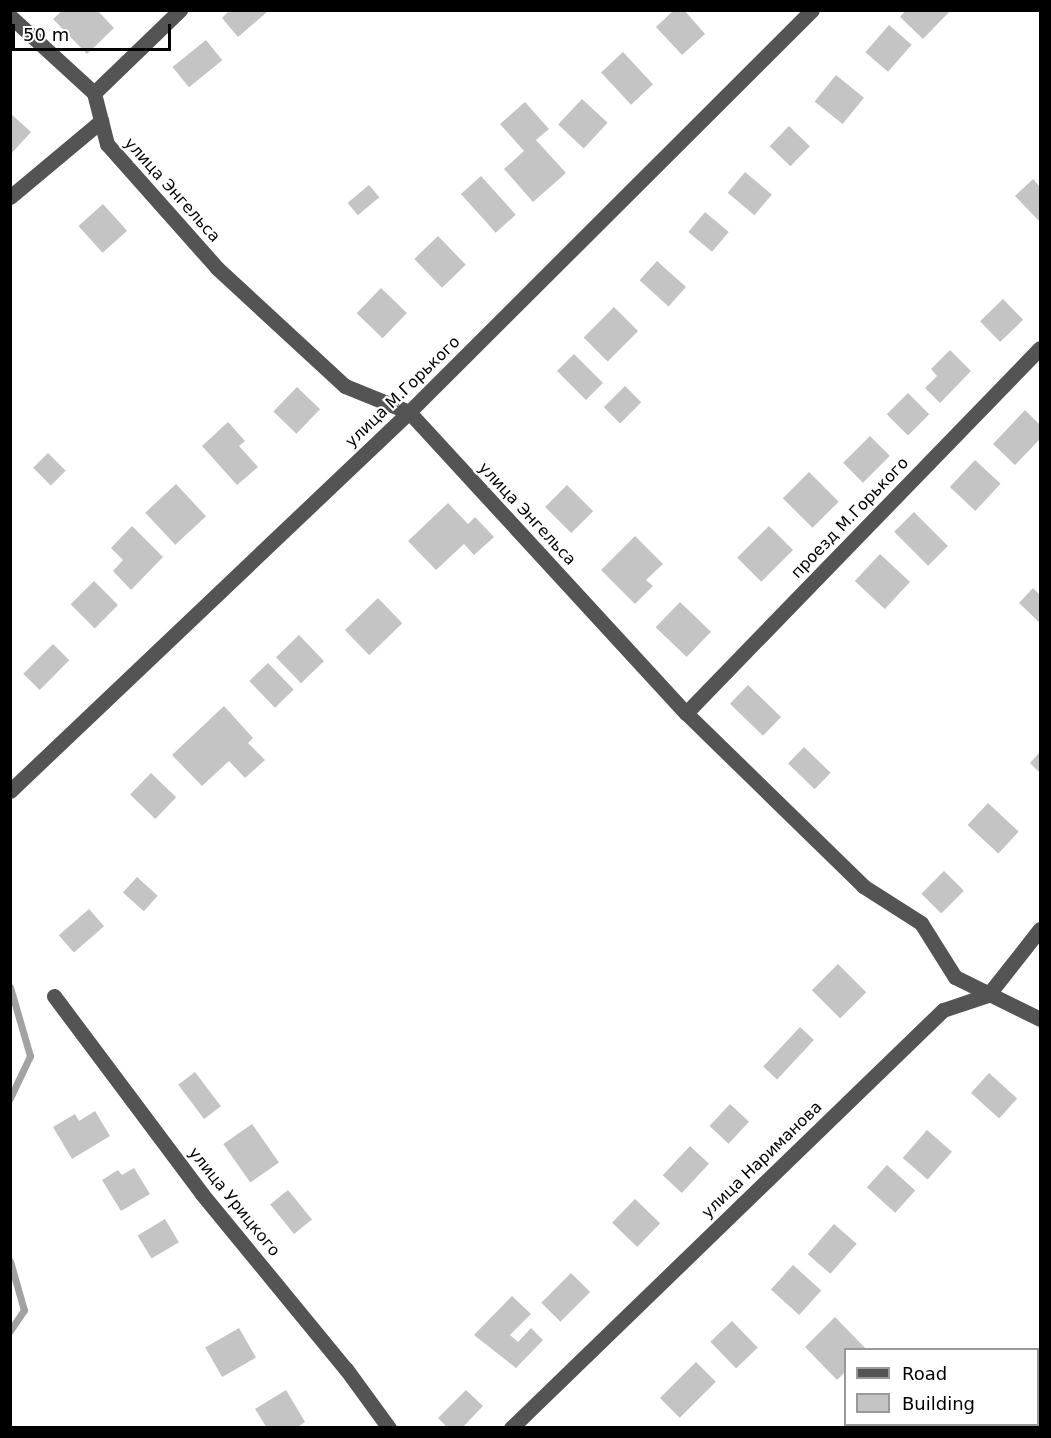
<!DOCTYPE html>
<html>
<head>
<meta charset="utf-8">
<style>
	body { margin:0 }
	#map { position:relative; width:1051px; height:1438px; overflow:hidden; background:#fff; font-family:"DejaVu Sans",sans-serif }
	div>[style] { position:absolute }
	[style*='--x'] { left:calc(var(--x)*1px); top:calc(var(--y)*1px); width:calc(var(--w)*1px); rotate:calc(var(--a)*1deg) }
	.stream>* { height:7px; margin:-3.5px; padding:0 3.5px; transform-origin:3.5px; border-radius:3.5px; background:#a2a2a2 }
	.building>* { inset:0; background:#c4c4c4; transform-origin:0 0 }
	.minor>* { height:15px; margin:-7.5px; padding:0 7.5px; transform-origin:7.5px; border-radius:7.5px; background:#545454 }
	span { translate:-50% -50%; white-space:nowrap; text-align:center; line-height:1.15; -webkit-text-stroke:4.5px #fff; paint-order:stroke }
	.street-label { font-size:16px; color:#000 }
	.frame { position:absolute; inset:0; border:12px solid #000; pointer-events:none }
	.legend { position:absolute; left:844px; top:1348px; width:195px; height:78px; box-sizing:border-box; background:#fff; border:2px solid #999; margin:0; padding:8px 10px; list-style:none; font-size:18px; color:#000 }
	.legend li { display:flex; align-items:center; gap:12px; height:30px }
	.legend b { width:30px; border:2px solid #999 }
	.scale { position:absolute; left:12px; top:24px; width:159px; height:27px; box-sizing:border-box; border:3px solid #000; border-top:0; padding-left:8px; font-size:18px; line-height:21px; white-space:nowrap; color:#000; -webkit-text-stroke:4px #fff; paint-order:stroke }
</style>
</head>
<body>
<div id="map">
	<div class="stream">
		<i style="--x:10;--y:987;--w:72;--a:73.8"></i>
		<i style="--x:30;--y:1056;--w:47;--a:115.5"></i>
		<i style="--x:10;--y:1261;--w:51;--a:74.1"></i>
		<i style="--x:24;--y:1310;--w:25;--a:124"></i>
	</div>
	<div class="building">
		<i style="clip-path:polygon(63px 10px,97px 10px,114px 28px,87px 54px,53px 19px)"></i>
		<i style="clip-path:polygon(230px 10px,266px 10px,267px 12px,238px 37px,222px 18px)"></i>
		<i style="clip-path:polygon(674px 10px,684px 10px,705px 34px,682px 55px,656px 27px)"></i>
		<i style="clip-path:polygon(906px 10px,951px 10px,923px 39px,900px 17px)"></i>
		<i style="left:889px;top:25px;width:30px;height:36px;rotate:41deg"></i>
		<i style="left:206px;top:40px;width:26px;height:43px;rotate:51deg"></i>
		<i style="left:623px;top:52px;width:44px;height:30px;rotate:47deg"></i>
		<i style="left:836px;top:75px;width:36px;height:34px;rotate:39deg"></i>
		<i style="left:582px;top:99px;width:35px;height:35px;rotate:43deg"></i>
		<i style="clip-path:polygon(525px 102px,549px 129px,536px 140px,566px 173px,533px 202px,504px 169px,524px 151px,500px 124px)"></i>
		<i style="clip-path:polygon(10px 113px,31px 132px,10px 155px)"></i>
		<i style="left:789px;top:126px;width:29px;height:28px;rotate:44deg"></i>
		<i style="left:745px;top:172px;width:35px;height:27px;rotate:40deg"></i>
		<i style="left:481px;top:176px;width:52px;height:27px;rotate:48deg"></i>
		<i style="clip-path:polygon(1033px 179px,1040px 187px,1040px 222px,1015px 196px)"></i>
		<i style="left:369px;top:185px;width:16px;height:28px;rotate:50deg"></i>
		<i style="left:103px;top:204px;width:36px;height:33px;rotate:48deg"></i>
		<i style="left:705px;top:212px;width:31px;height:26px;rotate:40deg"></i>
		<i style="left:438px;top:236px;width:40px;height:33px;rotate:46deg"></i>
		<i style="left:657px;top:261px;width:39px;height:26px;rotate:42deg"></i>
		<i style="left:381px;top:288px;width:36px;height:35px;rotate:44deg"></i>
		<i style="left:1003px;top:299px;width:29px;height:32px;rotate:46deg"></i>
		<i style="left:614px;top:307px;width:34px;height:43px;rotate:45deg"></i>
		<i style="clip-path:polygon(950px 350px,971px 371px,940px 403px,925px 388px,937px 376px,931px 369px)"></i>
		<i style="left:574px;top:354px;width:41px;height:24px;rotate:45deg"></i>
		<i style="left:625px;top:386px;width:23px;height:30px;rotate:45deg"></i>
		<i style="left:297px;top:387px;width:32px;height:34px;rotate:44deg"></i>
		<i style="left:908px;top:393px;width:30px;height:30px;rotate:45deg"></i>
		<i style="clip-path:polygon(1025px 410px,1040px 425px,1040px 439px,1015px 465px,993px 444px)"></i>
		<i style="clip-path:polygon(228px 422px,245px 441px,239px 446px,258px 467px,237px 485px,202px 446px)"></i>
		<i style="left:870px;top:436px;width:28px;height:38px;rotate:45deg"></i>
		<i style="left:48px;top:453px;width:25px;height:21px;rotate:45deg"></i>
		<i style="left:975px;top:460px;width:35px;height:37px;rotate:43deg"></i>
		<i style="left:809px;top:472px;width:42px;height:37px;rotate:45deg"></i>
		<i style="left:176px;top:484px;width:44px;height:42px;rotate:47deg"></i>
		<i style="left:567px;top:485px;width:37px;height:31px;rotate:45deg"></i>
		<i style="clip-path:polygon(448px 503px,468px 524px,475px 517px,494px 537px,474px 555px,464px 544px,436px 570px,408px 541px)"></i>
		<i style="left:914px;top:512px;width:48px;height:28px;rotate:45deg"></i>
		<i style="clip-path:polygon(132px 526px,163px 557px,131px 590px,113px 571px,123px 560px,111px 548px)"></i>
		<i style="left:769px;top:526px;width:34px;height:45px;rotate:45deg"></i>
		<i style="clip-path:polygon(635px 536px,663px 564px,646px 580px,653px 586px,635px 604px,601px 570px)"></i>
		<i style="left:880px;top:554px;width:41px;height:37px;rotate:43deg"></i>
		<i style="left:94px;top:581px;width:34px;height:33px;rotate:45deg"></i>
		<i style="clip-path:polygon(1033px 588px,1040px 595px,1040px 623px,1019px 603px)"></i>
		<i style="left:378px;top:598px;width:35px;height:46px;rotate:46deg"></i>
		<i style="left:680px;top:602px;width:43px;height:35px;rotate:44deg"></i>
		<i style="left:299px;top:635px;width:36px;height:32px;rotate:46deg"></i>
		<i style="left:53px;top:644px;width:23px;height:42px;rotate:45deg"></i>
		<i style="left:268px;top:663px;width:37px;height:26px;rotate:46deg"></i>
		<i style="left:748px;top:685px;width:46px;height:26px;rotate:44deg"></i>
		<i style="clip-path:polygon(224px 706px,253px 738px,248px 743px,265px 760px,245px 778px,229px 761px,202px 786px,172px 755px)"></i>
		<i style="left:804px;top:747px;width:37px;height:23px;rotate:44deg"></i>
		<i style="clip-path:polygon(1040px 752px,1040px 773px,1030px 763px)"></i>
		<i style="left:151px;top:773px;width:35px;height:30px;rotate:44deg"></i>
		<i style="left:988px;top:803px;width:42px;height:30px;rotate:43deg"></i>
		<i style="left:944px;top:871px;width:28px;height:32px;rotate:45deg"></i>
		<i style="left:137px;top:877px;width:28px;height:21px;rotate:42deg"></i>
		<i style="left:89px;top:909px;width:23px;height:40px;rotate:49deg"></i>
		<i style="left:838px;top:964px;width:40px;height:37px;rotate:45deg"></i>
		<i style="left:800px;top:1027px;width:19px;height:54px;rotate:43deg"></i>
		<i style="left:195px;top:1072px;width:43px;height:21px;rotate:53deg"></i>
		<i style="left:989px;top:1073px;width:38px;height:27px;rotate:42deg"></i>
		<i style="left:730px;top:1104px;width:26px;height:30px;rotate:43deg"></i>
		<i style="clip-path:polygon(95px 1111px,110px 1136px,72px 1159px,53px 1127px,75px 1114px,79px 1121px)"></i>
		<i style="left:252px;top:1124px;width:47px;height:35px;rotate:55deg"></i>
		<i style="left:927px;top:1130px;width:33px;height:37px;rotate:41deg"></i>
		<i style="left:690px;top:1146px;width:26px;height:40px;rotate:43deg"></i>
		<i style="left:887px;top:1165px;width:38px;height:30px;rotate:42deg"></i>
		<i style="clip-path:polygon(134px 1168px,150px 1194px,121px 1211px,102px 1180px,118px 1170px,122px 1175px)"></i>
		<i style="left:288px;top:1190px;width:38px;height:23px;rotate:51deg"></i>
		<i style="left:635px;top:1199px;width:35px;height:33px;rotate:44deg"></i>
		<i style="left:165px;top:1219px;width:27px;height:32px;rotate:59deg"></i>
		<i style="left:834px;top:1224px;width:30px;height:40px;rotate:41deg"></i>
		<i style="left:793px;top:1265px;width:38px;height:33px;rotate:42deg"></i>
		<i style="left:571px;top:1273px;width:27px;height:42px;rotate:45deg"></i>
		<i style="clip-path:polygon(512px 1296px,531px 1314px,510px 1335px,518px 1342px,531px 1328px,543px 1340px,516px 1368px,474px 1335px)"></i>
		<i style="clip-path:polygon(835px 1317px,867px 1350px,846px 1350px,846px 1371px,837px 1380px,805px 1347px)"></i>
		<i style="left:732px;top:1321px;width:37px;height:30px;rotate:46deg"></i>
		<i style="left:239px;top:1328px;width:34px;height:39px;rotate:60deg"></i>
		<i style="left:696px;top:1362px;width:28px;height:51px;rotate:45deg"></i>
		<i style="clip-path:polygon(286px 1390px,305px 1422px,296px 1428px,267px 1428px,255px 1409px)"></i>
		<i style="clip-path:polygon(466px 1390px,483px 1406px,462px 1428px,448px 1428px,438px 1418px)"></i>
	</div>
	<div class="minor">
		<i style="--x:10;--y:16;--w:114;--a:42.5"></i>
		<i style="--x:94;--y:93;--w:53;--a:75.7"></i>
		<i style="--x:107;--y:144;--w:166;--a:48.4"></i>
		<i style="--x:217;--y:268;--w:174;--a:42.7"></i>
		<i style="--x:345;--y:386;--w:69;--a:22.1"></i>
		<i style="--x:409;--y:412;--w:409;--a:47.4"></i>
		<i style="--x:686;--y:713;--w:248;--a:44.3"></i>
		<i style="--x:863;--y:886;--w:69;--a:32.5"></i>
		<i style="--x:921;--y:923;--w:64;--a:57.8"></i>
		<i style="--x:955;--y:977;--w:95;--a:26.3"></i>
		<i style="--x:94;--y:93;--w:120;--a:-44"></i>
		<i style="--x:10;--y:197;--w:119;--a:-39.9"></i>
		<i style="--x:686;--y:713;--w:508;--a:-45.88"></i>
		<i style="--x:10;--y:791;--w:550;--a:-43.53"></i>
		<i style="--x:409;--y:412;--w:569;--a:-44.93"></i>
		<i style="--x:54;--y:996;--w:247;--a:53.2"></i>
		<i style="--x:202;--y:1194;--w:227;--a:50.6"></i>
		<i style="--x:346;--y:1369;--w:73;--a:53.9"></i>
		<i style="--x:511;--y:1428;--w:601;--a:-44.06"></i>
		<i style="--x:943;--y:1010;--w:47;--a:-18.4"></i>
		<i style="--x:988;--y:995;--w:84;--a:-51.8"></i>
	</div>
	<div class="street-label">
		<span style="left:172px;top:190px;rotate:48deg">улица Энгельса</span>
		<span style="left:403px;top:392px;rotate:-44deg">улица М.Горького</span>
		<span style="left:527px;top:514px;rotate:47deg">улица Энгельса</span>
		<span style="left:850px;top:518px;rotate:-46deg">проезд М.Горького</span>
		<span style="left:762px;top:1160px;rotate:-44deg">улица Нариманова</span>
		<span style="left:234px;top:1202px;rotate:51deg">улица Урицкого</span>
	</div>
	<div class="frame"></div>
	<ul class="legend">
	<li><b style="height:8px;background:#545454"></b>Road</li>
	<li><b style="height:16px;background:#c4c4c4"></b>Building</li>
	</ul>
	<div class="scale">50 m</div>
</div>
</body>
</html>
